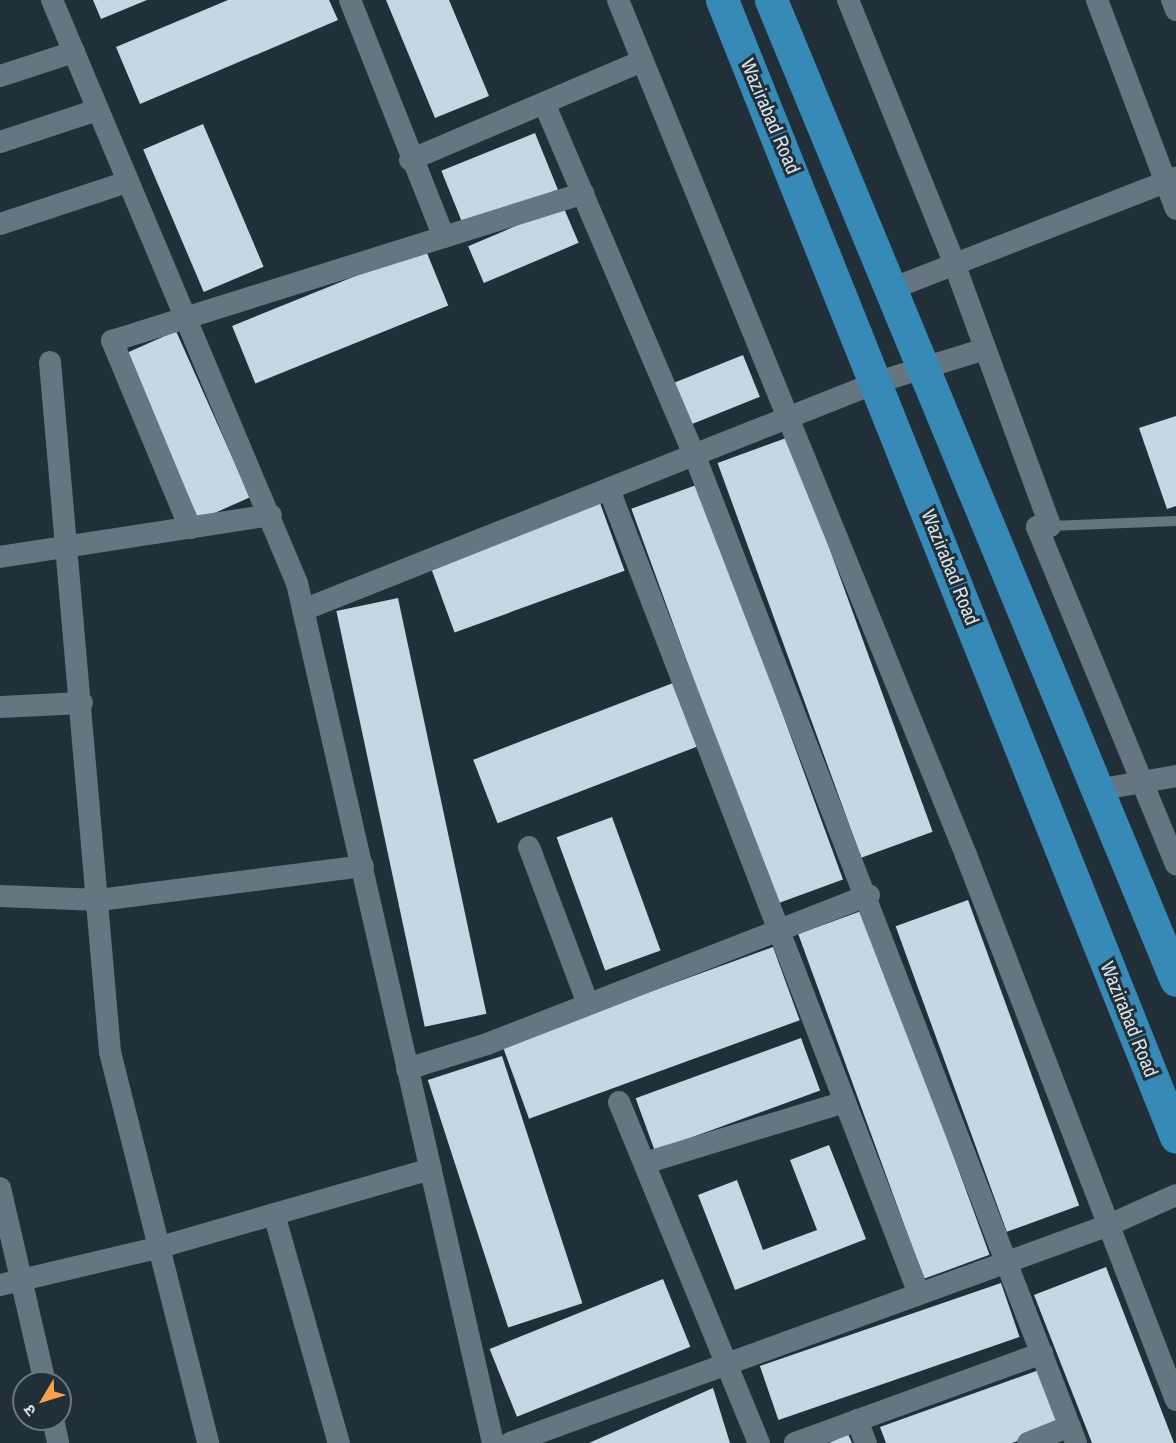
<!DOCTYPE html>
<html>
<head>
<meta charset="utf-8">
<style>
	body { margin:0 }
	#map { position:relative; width:1176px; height:1443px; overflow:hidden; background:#212f38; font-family:"Archivo Narrow","Noto Sans Devanagari",sans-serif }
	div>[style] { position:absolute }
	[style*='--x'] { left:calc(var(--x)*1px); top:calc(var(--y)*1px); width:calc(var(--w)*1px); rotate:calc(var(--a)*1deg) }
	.building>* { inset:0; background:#c5d7e2; transform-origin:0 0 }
	.lane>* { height:10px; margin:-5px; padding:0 5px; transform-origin:5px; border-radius:5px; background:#667680 }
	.street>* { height:22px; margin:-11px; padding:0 11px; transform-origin:11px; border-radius:11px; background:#667680 }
	.highway>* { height:33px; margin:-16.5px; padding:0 16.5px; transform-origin:16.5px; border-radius:16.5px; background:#378ab7 }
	span { translate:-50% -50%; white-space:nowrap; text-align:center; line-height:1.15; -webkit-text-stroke:6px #212f38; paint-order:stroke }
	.street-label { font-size:20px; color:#d9e2e7 }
	.north { position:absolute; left:12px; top:1371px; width:60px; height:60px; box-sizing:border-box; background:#212f38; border:2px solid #6b777e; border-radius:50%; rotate:232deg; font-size:16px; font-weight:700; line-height:24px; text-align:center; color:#d9e2e7 }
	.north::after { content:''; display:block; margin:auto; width:21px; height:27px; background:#fa9f50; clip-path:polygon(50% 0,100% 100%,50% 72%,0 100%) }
</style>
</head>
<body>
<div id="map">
	<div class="building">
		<i style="clip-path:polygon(93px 0,147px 0,101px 19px)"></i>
		<i style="clip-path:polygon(228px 0,329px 0,338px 20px,140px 104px,116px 47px)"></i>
		<i style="clip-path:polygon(386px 0,449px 0,489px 96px,435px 118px)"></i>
		<i style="left:203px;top:124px;width:155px;height:65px;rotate:67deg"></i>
		<i style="left:535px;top:133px;width:61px;height:101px;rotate:68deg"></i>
		<i style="left:563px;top:206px;width:40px;height:103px;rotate:67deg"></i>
		<i style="left:425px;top:248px;width:62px;height:208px;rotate:68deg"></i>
		<i style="left:176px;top:331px;width:182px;height:56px;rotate:66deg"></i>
		<i style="left:743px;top:355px;width:45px;height:75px;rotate:68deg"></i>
		<i style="clip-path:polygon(1176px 416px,1176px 506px,1167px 509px,1139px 428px)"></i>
		<i style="left:789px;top:437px;width:420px;height:76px;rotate:70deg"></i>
		<i style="left:699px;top:484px;width:421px;height:72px;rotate:70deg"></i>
		<i style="left:600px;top:503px;width:72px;height:181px;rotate:70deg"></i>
		<i style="left:398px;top:598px;width:425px;height:63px;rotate:78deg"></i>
		<i style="left:673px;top:683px;width:68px;height:214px;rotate:69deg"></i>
		<i style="left:612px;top:817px;width:142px;height:59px;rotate:70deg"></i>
		<i style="left:968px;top:900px;width:325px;height:77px;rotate:70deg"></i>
		<i style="left:864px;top:910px;width:367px;height:70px;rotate:70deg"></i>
		<i style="left:773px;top:947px;width:78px;height:288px;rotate:70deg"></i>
		<i style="left:801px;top:1038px;width:56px;height:176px;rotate:70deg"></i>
		<i style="left:502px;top:1056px;width:260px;height:78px;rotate:72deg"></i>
		<i style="clip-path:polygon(829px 1145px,866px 1239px,735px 1290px,698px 1195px,737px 1180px,763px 1250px,817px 1230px,790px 1160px)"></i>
		<i style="clip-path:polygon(1106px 1267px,1174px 1443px,1092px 1443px,1034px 1295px)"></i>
		<i style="left:663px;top:1279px;width:73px;height:187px;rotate:68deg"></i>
		<i style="left:1001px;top:1283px;width:57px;height:255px;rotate:71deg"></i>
		<i style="clip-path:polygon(1039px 1370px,1059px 1426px,1012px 1443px,886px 1443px,880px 1427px)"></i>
		<i style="clip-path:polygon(713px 1388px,730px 1443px,589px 1443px)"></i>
		<i style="clip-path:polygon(848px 1434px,852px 1443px,829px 1443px)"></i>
	</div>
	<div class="lane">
		<i style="--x:1050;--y:526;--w:126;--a:-2.3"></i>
	</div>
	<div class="street">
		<i style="--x:52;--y:0;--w:632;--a:67.21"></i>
		<i style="--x:297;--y:583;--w:882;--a:77.16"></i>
		<i style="--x:350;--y:0;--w:255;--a:68.4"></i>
		<i style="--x:618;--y:0;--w:923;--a:67.85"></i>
		<i style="--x:966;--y:855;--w:584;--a:68.93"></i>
		<i style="--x:848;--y:0;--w:284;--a:68"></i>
		<i style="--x:954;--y:263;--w:280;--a:69.9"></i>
		<i style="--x:1050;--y:526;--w:13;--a:176"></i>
		<i style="--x:1037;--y:527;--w:365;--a:67.6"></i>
		<i style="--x:1097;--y:0;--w:223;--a:69.3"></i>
		<i style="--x:1172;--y:0;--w:11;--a:68"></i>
		<i style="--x:0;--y:76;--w:78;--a:-18"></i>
		<i style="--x:544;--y:103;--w:387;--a:66.9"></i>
		<i style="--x:696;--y:459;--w:1055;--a:68.88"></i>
		<i style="--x:0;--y:142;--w:102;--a:-18.3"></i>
		<i style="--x:410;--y:160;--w:252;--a:-23.1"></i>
		<i style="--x:0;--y:224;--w:134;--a:-18.3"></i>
		<i style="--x:891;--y:289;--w:306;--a:-21.3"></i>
		<i style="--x:50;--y:362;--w:693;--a:85.03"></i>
		<i style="--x:110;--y:1052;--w:403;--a:75.9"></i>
		<i style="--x:610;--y:492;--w:859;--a:68.93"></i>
		<i style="--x:190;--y:528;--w:203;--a:-112.6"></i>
		<i style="--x:112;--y:341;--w:494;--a:-17.4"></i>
		<i style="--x:0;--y:557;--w:274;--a:-8.8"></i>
		<i style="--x:303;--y:610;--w:619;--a:-21.63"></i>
		<i style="--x:878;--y:382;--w:112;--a:-17.1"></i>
		<i style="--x:0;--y:707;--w:82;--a:-2.8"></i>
		<i style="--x:1097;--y:790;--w:80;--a:-10"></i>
		<i style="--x:529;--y:847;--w:168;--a:69.4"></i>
		<i style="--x:0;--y:896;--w:99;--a:2.3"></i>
		<i style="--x:99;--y:900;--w:266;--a:-7.3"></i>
		<i style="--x:407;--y:1069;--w:84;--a:-17.4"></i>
		<i style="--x:487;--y:1044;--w:410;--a:-21.3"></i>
		<i style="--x:619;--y:1102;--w:369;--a:67.7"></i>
		<i style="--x:645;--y:1163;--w:209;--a:-17"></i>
		<i style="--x:0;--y:1188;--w:200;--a:77"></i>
		<i style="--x:274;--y:1214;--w:238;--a:74.2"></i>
		<i style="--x:0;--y:1285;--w:161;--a:-13.3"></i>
		<i style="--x:157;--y:1248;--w:285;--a:-16.1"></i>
		<i style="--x:53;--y:1419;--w:25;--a:78"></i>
		<i style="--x:857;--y:1420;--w:25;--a:69"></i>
		<i style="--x:510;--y:1443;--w:637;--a:-20"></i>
		<i style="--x:1109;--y:1225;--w:73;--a:-24.1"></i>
		<i style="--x:795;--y:1443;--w:263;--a:-20"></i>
		<i style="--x:1028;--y:1443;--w:45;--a:-22"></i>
	</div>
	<div class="highway">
		<i style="--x:722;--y:0;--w:1224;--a:68.23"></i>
		<i style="--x:771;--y:0;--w:1060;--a:67.55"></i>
	</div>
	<div class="street-label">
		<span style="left:771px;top:116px;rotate:67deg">Wazirabad Road</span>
		<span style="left:951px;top:567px;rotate:68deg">Wazirabad Road</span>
		<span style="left:1130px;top:1019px;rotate:68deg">Wazirabad Road</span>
	</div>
	<div class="north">उ</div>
</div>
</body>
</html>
